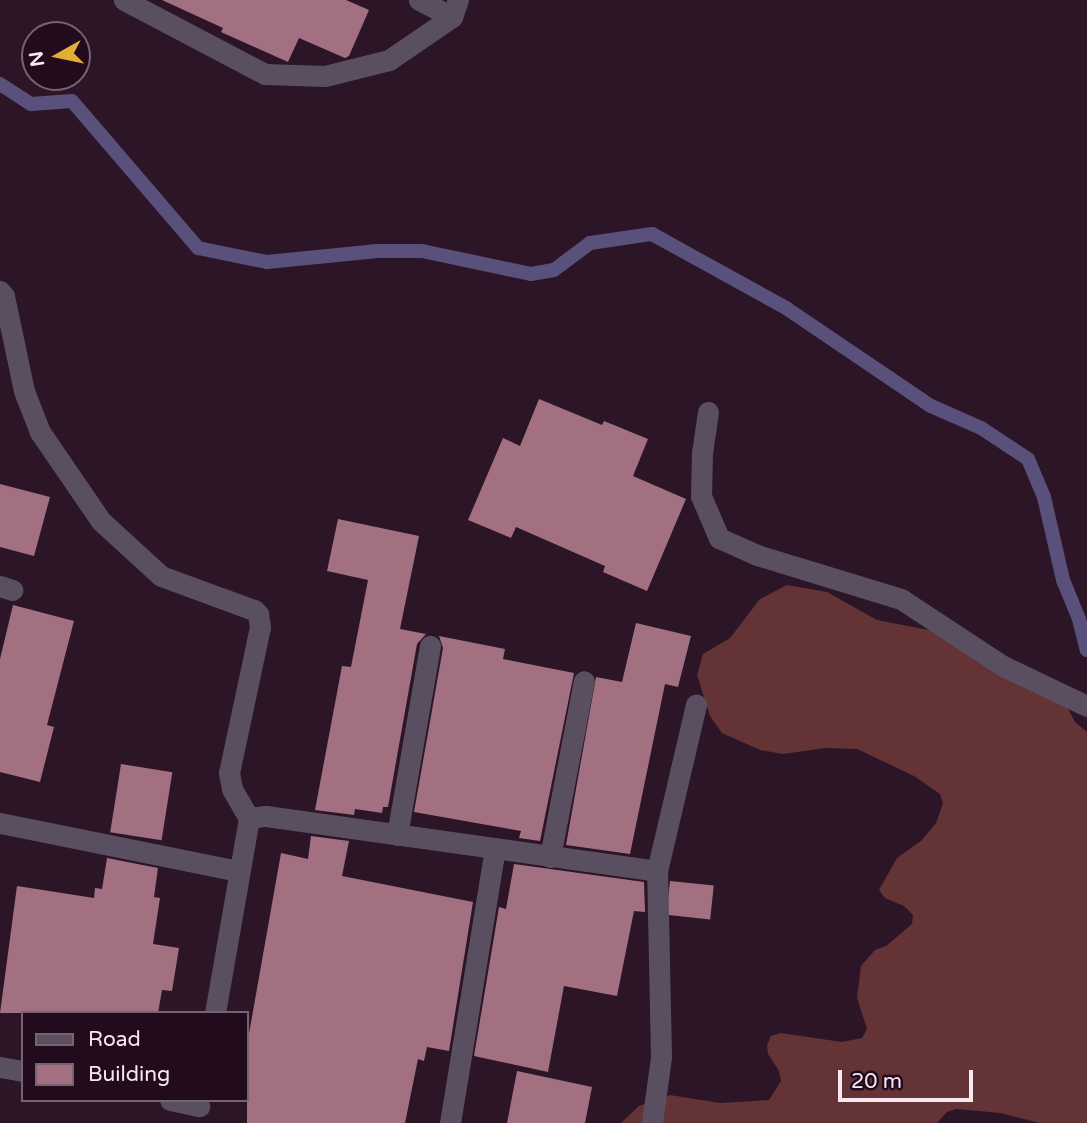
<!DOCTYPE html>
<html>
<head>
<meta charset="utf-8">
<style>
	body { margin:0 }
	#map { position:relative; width:1087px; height:1123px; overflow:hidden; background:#2c1527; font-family:"Varela Round",sans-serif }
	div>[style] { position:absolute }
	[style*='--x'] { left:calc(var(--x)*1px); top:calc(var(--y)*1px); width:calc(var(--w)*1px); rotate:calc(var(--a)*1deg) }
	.forest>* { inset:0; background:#633335 }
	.stream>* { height:14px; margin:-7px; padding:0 7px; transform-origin:7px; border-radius:7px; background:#59507b }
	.building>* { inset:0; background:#a37081; transform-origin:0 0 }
	.minor>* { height:21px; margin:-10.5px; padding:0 10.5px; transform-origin:10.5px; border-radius:10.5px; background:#5a4f60 }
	span { translate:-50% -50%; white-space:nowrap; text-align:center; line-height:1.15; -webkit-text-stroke:7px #220b1d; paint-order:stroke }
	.legend { position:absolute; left:21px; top:1011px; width:228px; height:91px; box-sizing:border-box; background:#220b1d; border:2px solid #786373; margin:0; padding:9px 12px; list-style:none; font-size:21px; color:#f9e8f4 }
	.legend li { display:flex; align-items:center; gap:14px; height:35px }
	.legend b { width:35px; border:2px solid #786373 }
	.north { position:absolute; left:21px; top:21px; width:70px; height:70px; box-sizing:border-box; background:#220b1d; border:2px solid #786373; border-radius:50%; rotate:261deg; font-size:19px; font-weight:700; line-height:28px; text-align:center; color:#f9e8f4 }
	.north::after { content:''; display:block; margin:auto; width:24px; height:32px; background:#e3ae35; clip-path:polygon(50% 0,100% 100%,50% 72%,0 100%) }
	.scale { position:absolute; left:838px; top:1070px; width:135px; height:32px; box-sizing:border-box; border:4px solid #f9e8f4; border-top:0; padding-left:9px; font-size:21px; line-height:24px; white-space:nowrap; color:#f9e8f4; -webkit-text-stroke:5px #220b1d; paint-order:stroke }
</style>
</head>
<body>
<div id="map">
	<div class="forest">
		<i style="clip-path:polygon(787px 585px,827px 592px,877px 620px,934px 631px,1060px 693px,1075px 722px,1087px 732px,1087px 1123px,1040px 1123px,1000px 1113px,956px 1109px,947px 1112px,937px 1123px,621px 1123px,639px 1106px,670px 1095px,720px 1103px,769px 1100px,781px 1081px,779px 1071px,768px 1054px,767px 1045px,771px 1036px,781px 1033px,842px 1042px,862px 1038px,867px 1029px,857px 998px,861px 966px,875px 950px,886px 946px,912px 924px,913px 915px,904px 906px,885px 898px,879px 890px,897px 858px,922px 840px,936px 823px,943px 803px,940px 794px,914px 776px,857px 749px,825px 748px,783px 754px,760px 750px,722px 733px,710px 716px,697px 675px,703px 654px,730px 638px,760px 599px)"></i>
	</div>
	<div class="stream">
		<i style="--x:0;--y:84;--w:37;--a:33"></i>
		<i style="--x:31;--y:104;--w:41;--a:-4.2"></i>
		<i style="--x:72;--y:101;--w:194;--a:49.4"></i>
		<i style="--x:198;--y:248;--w:70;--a:11.5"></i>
		<i style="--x:267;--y:262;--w:111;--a:-5.7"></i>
		<i style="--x:377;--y:251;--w:45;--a:0"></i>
		<i style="--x:422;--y:251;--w:111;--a:11.9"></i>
		<i style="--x:531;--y:274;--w:23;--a:-10"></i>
		<i style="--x:554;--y:270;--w:45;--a:-36.9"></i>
		<i style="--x:590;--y:243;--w:63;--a:-8.3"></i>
		<i style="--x:652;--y:234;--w:153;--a:28.9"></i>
		<i style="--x:786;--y:308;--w:175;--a:34.1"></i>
		<i style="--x:931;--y:406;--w:55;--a:23.7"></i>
		<i style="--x:981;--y:428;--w:56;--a:33.4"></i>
		<i style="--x:1028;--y:459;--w:41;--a:67.2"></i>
		<i style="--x:1044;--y:497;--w:85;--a:77.1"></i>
		<i style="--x:1063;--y:580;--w:42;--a:67.7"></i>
		<i style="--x:1079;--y:619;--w:32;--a:76"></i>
	</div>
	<div class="building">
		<i style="clip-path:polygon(162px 0,346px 0,369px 10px,349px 56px,345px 58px,299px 38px,288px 62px,221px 32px,223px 28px)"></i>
		<i style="clip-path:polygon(539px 399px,602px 425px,604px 421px,648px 439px,633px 476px,686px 499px,647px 591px,603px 572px,605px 566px,516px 527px,511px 538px,468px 520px,503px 438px,520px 446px)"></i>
		<i style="clip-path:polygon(0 484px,50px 497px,34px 556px,0 547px)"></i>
		<i style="clip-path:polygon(338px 519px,419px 536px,400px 629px,426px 634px,417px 644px,388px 807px,383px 807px,382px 813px,355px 809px,354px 815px,315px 810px,342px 666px,351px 667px,368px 580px,327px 571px)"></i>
		<i style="clip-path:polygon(13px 605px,74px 621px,47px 725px,54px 727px,40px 782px,0 772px,0 659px)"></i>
		<i style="clip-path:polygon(636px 623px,691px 636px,678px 687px,665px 684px,630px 854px,566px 845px,596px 677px,622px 682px)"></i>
		<i style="clip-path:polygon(439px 636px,505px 649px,503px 659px,574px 673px,540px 841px,519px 838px,521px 831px,414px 812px,443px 648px)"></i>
		<i style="left:121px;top:764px;width:52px;height:69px;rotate:9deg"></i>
		<i style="clip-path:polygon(311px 836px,349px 841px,342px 876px,473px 902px,449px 1051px,427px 1047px,424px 1061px,418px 1059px,405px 1123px,247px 1123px,247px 1045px,281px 853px,308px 859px)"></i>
		<i style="clip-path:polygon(107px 858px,158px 868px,154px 897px,160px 898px,153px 944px,179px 948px,172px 991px,162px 990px,158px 1013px,0 1013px,17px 886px,94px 898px,95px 888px,102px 889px)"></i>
		<i style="clip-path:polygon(514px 864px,644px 882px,645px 912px,634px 911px,617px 996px,564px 986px,548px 1072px,474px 1056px,499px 907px,506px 909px)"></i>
		<i style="left:670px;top:881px;width:44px;height:34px;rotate:6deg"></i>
		<i style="clip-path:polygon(517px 1071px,592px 1087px,585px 1123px,507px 1123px)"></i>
	</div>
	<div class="minor">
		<i style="--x:124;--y:0;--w:159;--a:27.7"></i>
		<i style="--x:265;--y:74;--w:60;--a:1.9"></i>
		<i style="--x:325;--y:76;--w:66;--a:-14"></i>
		<i style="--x:389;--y:60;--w:76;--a:-34.3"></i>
		<i style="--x:452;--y:17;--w:18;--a:-71"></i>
		<i style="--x:419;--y:0;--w:37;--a:27"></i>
		<i style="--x:0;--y:291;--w:6;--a:51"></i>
		<i style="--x:4;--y:296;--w:97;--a:78.1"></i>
		<i style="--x:24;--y:391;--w:44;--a:68.7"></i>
		<i style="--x:40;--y:432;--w:108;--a:55.6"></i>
		<i style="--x:101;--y:521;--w:81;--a:42.5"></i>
		<i style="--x:161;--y:576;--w:99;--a:20.1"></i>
		<i style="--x:254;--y:610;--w:6;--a:45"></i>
		<i style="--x:258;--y:614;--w:13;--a:81"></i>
		<i style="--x:260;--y:627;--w:149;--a:102"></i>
		<i style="--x:229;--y:773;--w:16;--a:79"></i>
		<i style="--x:232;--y:789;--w:34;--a:60"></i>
		<i style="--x:708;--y:412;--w:41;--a:98.3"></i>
		<i style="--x:702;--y:453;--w:43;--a:91.3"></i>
		<i style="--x:701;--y:496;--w:46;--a:66.8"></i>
		<i style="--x:719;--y:538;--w:42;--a:24.1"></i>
		<i style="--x:757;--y:555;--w:151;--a:17"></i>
		<i style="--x:901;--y:599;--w:122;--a:33.3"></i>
		<i style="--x:1003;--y:666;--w:93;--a:25.5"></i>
		<i style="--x:0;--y:586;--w:13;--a:18"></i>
		<i style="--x:0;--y:823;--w:243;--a:11.4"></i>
		<i style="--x:397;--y:835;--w:192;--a:-80.1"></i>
		<i style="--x:550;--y:857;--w:179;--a:-79.1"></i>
		<i style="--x:215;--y:1013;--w:198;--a:-80.1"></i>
		<i style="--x:249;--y:818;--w:17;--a:-7"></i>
		<i style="--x:266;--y:816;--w:395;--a:8"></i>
		<i style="--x:0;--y:1067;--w:23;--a:10"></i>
		<i style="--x:170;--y:1100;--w:30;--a:12"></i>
		<i style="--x:450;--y:1123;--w:278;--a:-80.7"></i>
		<i style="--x:652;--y:1123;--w:67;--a:-82.2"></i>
		<i style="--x:661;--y:1057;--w:186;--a:-91.2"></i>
		<i style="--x:657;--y:871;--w:171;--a:-76.8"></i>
	</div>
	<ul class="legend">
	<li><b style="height:9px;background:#5a4f60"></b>Road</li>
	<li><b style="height:19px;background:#a37081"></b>Building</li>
	</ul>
	<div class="north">N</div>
	<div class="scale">20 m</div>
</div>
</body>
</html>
